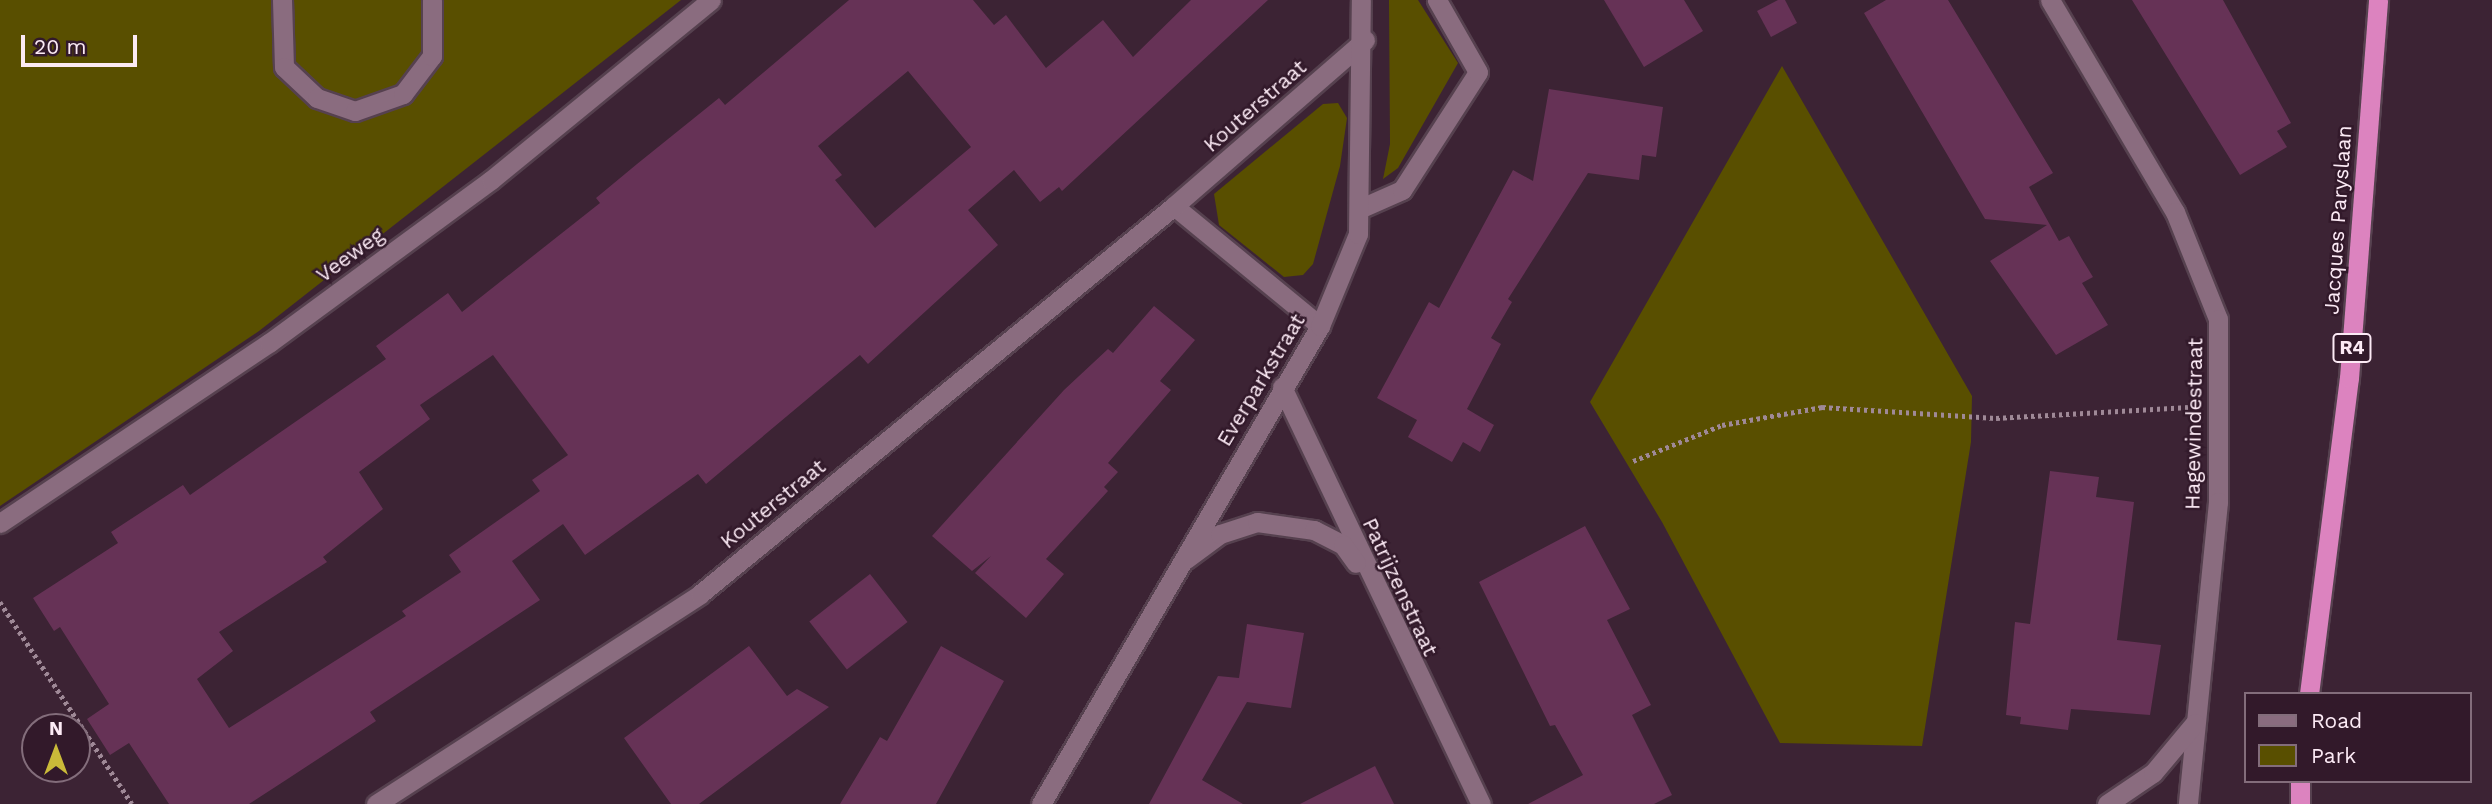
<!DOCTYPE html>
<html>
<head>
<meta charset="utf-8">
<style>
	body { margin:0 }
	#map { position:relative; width:2492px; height:804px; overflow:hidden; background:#3c2334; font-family:"Work Sans",sans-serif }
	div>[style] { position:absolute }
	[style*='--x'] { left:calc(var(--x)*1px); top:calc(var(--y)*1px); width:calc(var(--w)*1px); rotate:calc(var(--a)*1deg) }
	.green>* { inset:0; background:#594f00 }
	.building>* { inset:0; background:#663256; transform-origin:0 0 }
	.path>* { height:4.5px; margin-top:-2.25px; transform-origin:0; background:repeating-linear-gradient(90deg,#9f8997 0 3.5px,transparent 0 7px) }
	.roads { filter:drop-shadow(2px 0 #56414f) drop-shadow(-2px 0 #56414f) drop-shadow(0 2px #56414f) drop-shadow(0 -2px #56414f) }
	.minor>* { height:19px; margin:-9.5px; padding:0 9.5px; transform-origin:9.5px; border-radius:9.5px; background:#8a6c7f }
	.trunk>* { height:19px; margin:-9.5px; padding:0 9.5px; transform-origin:9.5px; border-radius:9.5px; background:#dc83bf }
	span { translate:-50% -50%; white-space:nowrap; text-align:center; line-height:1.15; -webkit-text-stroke:5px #32192a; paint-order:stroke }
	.shield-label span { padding:2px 5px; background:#32192a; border:2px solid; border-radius:5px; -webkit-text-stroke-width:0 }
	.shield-label { font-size:19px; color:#fceaf5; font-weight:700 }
	.street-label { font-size:21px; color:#fceaf5 }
	.legend { position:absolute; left:2244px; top:692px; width:228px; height:91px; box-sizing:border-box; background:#32192a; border:2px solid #836d7b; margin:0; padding:9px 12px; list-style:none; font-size:21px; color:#fceaf5 }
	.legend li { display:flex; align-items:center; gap:14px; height:35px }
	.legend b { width:35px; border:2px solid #836d7b }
	.north { position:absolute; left:21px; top:713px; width:70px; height:70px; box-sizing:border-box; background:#32192a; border:2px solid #836d7b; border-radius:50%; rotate:0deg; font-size:19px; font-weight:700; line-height:28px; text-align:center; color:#fceaf5 }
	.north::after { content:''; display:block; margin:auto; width:24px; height:32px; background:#caba39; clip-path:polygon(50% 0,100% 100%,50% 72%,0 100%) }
	.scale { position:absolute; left:21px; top:35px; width:116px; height:32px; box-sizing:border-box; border:4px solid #fceaf5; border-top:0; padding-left:9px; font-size:21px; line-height:24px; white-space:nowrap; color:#fceaf5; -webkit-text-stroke:5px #32192a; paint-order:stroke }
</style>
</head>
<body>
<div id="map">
	<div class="green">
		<i style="clip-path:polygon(0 0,681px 0,259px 331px,0 506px)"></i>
		<i style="clip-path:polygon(1389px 0,1418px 0,1458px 63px,1398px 168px,1383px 179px,1390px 144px)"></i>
		<i style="clip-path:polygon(1782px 66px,1972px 396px,1971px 442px,1922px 746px,1780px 743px,1662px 522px,1590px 402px)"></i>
		<i style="clip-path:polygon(1338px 103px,1347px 118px,1340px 166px,1313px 264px,1303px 275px,1284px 277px,1219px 225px,1214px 194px,1323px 104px)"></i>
	</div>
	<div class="building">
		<i style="clip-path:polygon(evenodd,849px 0,973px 0,994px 25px,1006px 15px,1046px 68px,1103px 20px,1133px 57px,1191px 0,1268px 0,1062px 191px,1059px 187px,1040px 202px,1014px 170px,968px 210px,998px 245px,868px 364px,860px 355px,706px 484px,698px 474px,585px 555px,563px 524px,512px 561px,540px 600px,370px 712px,376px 721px,286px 780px,249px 804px,169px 804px,129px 743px,110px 755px,87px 719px,109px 704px,60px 627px,54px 631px,33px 598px,118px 543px,111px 532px,183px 485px,190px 495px,386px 359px,376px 346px,448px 293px,462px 312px,600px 203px,596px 198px,637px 164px,719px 98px,725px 105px,849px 0,908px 71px,971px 147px,875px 228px,835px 180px,842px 175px,818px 146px,908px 71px,849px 0,493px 355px,568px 455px,532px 480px,540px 491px,449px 555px,461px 572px,402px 611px,406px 616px,229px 728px,197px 679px,233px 651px,219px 632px,327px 562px,323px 557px,383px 509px,359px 472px,430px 419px,420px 405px,493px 355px)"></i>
		<i style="clip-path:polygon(1604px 0,1684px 0,1703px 31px,1644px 67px)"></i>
		<i style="clip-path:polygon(1778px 0,1785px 0,1797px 23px,1771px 37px,1757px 11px)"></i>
		<i style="clip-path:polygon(1886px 0,1948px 0,2053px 173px,2029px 187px,2059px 241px,2069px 236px,2082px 259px,2093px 277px,2082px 283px,2108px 325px,2056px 355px,1990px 261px,2047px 225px,1985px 219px,1864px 13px)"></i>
		<i style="clip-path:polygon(2132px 0,2223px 0,2291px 123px,2277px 131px,2287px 147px,2240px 175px)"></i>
		<i style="clip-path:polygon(1549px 89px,1663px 107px,1656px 157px,1642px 155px,1639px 180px,1588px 173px,1508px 299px,1512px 302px,1491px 338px,1501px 344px,1467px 409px,1494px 425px,1480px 452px,1463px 442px,1452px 462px,1408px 437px,1417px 420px,1377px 398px,1429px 302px,1439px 308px,1513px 170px,1533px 181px)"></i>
		<i style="clip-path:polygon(1154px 306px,1195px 340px,1160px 381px,1171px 390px,1108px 463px,1118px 472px,1104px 487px,1108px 491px,1046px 559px,1064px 574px,1026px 618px,975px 573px,991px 556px,972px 571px,932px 536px,1064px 390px,1108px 349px,1113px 353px)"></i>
		<i style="clip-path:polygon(2050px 471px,2099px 477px,2096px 497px,2134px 502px,2117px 640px,2161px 645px,2150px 715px,2071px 709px,2068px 730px,2020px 724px,2021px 717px,2006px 715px,2015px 622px,2030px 624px)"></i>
		<i style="clip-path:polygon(1585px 526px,1630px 609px,1607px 620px,1651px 705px,1632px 715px,1672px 795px,1654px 804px,1528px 804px,1583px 775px,1555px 725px,1550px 726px,1479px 582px)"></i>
		<i style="left:870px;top:574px;width:61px;height:77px;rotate:52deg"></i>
		<i style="clip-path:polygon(1247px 624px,1304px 633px,1291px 708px,1247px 702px,1202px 780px,1243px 804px,1149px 804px,1218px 676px,1239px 678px)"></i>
		<i style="clip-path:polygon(749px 646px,787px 696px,797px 689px,829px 707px,699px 804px,671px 804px,624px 738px)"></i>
		<i style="clip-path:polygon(941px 646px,1004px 681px,936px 804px,840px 804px,880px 737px,887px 741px)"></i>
		<i style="clip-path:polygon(1375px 766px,1394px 804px,1300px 804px)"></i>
	</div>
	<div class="path">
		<i style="--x:1633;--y:461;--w:96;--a:-22"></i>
		<i style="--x:1722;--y:425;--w:102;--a:-10.2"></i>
		<i style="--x:1822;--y:407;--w:174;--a:3.6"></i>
		<i style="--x:1996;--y:418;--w:193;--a:-3.3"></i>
		<i style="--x:0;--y:602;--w:241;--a:56.8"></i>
	</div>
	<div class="roads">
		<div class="minor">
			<i style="--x:282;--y:0;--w:67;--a:88.3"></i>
			<i style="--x:284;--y:67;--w:45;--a:43.2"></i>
			<i style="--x:317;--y:98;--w:40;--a:18.9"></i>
			<i style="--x:355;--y:111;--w:51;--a:-19.5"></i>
			<i style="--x:403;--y:94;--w:48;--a:-52.7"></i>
			<i style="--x:432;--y:56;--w:56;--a:-90"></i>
			<i style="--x:2050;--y:0;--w:246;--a:59.5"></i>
			<i style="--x:2175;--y:212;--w:115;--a:68.1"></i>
			<i style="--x:2218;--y:319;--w:183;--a:90"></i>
			<i style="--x:2218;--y:502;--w:303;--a:95.7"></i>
			<i style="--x:1174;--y:206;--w:189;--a:39.4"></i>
			<i style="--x:1359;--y:209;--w:47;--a:-23.8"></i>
			<i style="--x:1402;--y:190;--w:140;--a:-57.2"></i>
			<i style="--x:1478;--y:72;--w:83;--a:-119.7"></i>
			<i style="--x:1282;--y:387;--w:462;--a:64.5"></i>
			<i style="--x:0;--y:523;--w:324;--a:-33.8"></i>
			<i style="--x:269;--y:343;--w:275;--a:-36.3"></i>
			<i style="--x:491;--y:180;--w:284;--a:-39.3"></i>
			<i style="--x:1186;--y:559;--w:42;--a:-36.3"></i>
			<i style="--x:1220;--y:534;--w:39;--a:-18"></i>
			<i style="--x:1257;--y:522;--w:58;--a:8"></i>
			<i style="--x:1314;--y:530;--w:33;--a:27"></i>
			<i style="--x:1343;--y:545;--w:22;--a:54"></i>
			<i style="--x:376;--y:804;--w:386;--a:-32.9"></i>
			<i style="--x:700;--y:594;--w:613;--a:-39.3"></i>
			<i style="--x:1174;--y:206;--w:253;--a:-41"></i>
			<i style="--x:1041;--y:804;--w:553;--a:-59.73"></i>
			<i style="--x:1320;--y:326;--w:100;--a:-67.6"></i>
			<i style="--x:1358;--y:234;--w:234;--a:-89.3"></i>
			<i style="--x:2107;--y:804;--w:55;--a:-34"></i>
			<i style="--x:2153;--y:773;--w:65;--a:-50"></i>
		</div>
		<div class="trunk">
			<i style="--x:2309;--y:694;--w:319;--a:-82.8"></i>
			<i style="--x:2349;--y:378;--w:379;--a:-85.6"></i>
			<i style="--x:2300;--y:804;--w:23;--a:-90"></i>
		</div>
	</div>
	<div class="shield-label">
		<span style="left:2352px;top:348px">R4</span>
	</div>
	<div class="street-label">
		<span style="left:1255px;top:106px;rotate:-41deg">Kouterstraat</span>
		<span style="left:2338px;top:220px;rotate:-86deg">Jacques Paryslaan</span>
		<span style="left:350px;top:255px;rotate:-36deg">Veeweg</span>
		<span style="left:1261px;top:380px;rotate:-59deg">Everparkstraat</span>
		<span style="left:2194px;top:424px;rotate:-89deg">Hagewindestraat</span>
		<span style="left:773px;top:504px;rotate:-39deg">Kouterstraat</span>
		<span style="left:1400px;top:587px;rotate:65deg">Patrijzenstraat</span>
	</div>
	<ul class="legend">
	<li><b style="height:9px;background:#8a6c7f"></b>Road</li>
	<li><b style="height:19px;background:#594f00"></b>Park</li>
	</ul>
	<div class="north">N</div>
	<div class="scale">20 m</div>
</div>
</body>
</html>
